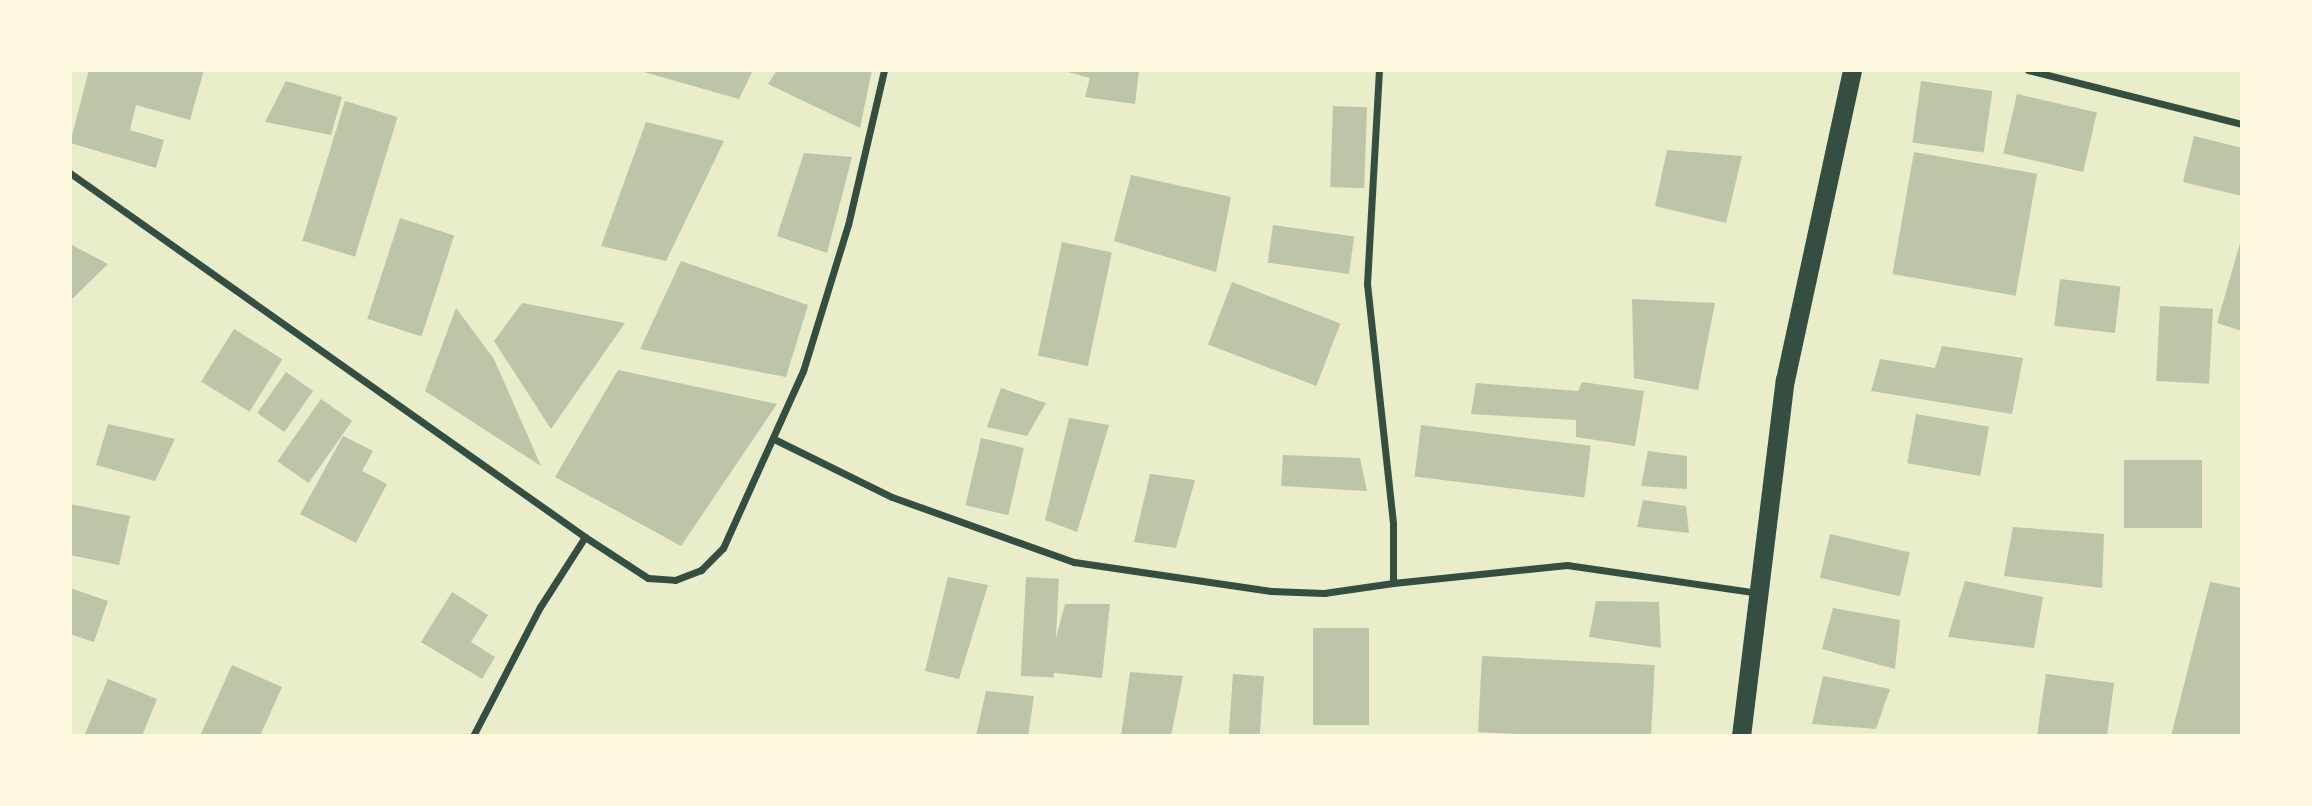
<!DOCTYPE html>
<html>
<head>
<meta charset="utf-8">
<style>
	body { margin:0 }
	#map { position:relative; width:2312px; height:806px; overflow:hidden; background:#e9edc9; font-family:Lora,serif }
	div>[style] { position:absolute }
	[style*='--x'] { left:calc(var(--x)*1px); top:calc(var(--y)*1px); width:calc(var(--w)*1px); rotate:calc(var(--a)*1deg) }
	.building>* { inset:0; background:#bcc5a7; transform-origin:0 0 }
	.minor>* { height:7px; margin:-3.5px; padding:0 3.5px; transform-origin:3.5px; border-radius:3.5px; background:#344e41 }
	.trunk>* { height:19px; margin:-9.5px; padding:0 9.5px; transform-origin:9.5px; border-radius:9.5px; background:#344e41 }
	span { translate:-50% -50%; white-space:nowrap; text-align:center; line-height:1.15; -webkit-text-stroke:5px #fefae0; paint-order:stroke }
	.frame { position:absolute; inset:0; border:72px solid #fefae0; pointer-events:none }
</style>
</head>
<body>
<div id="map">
	<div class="building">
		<i style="clip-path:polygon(89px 70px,204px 70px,190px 120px,136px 105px,130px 130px,164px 140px,156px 168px,70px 143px)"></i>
		<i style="clip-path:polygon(637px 70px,753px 70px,739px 99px)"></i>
		<i style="clip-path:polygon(777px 70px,872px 70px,860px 128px,768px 84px)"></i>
		<i style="clip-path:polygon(1061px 70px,1139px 70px,1135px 104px,1085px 97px,1090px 78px)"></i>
		<i style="clip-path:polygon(286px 81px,342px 97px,331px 135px,265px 122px)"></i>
		<i style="left:1921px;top:81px;width:72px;height:62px;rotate:8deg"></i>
		<i style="left:2017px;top:94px;width:82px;height:61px;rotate:13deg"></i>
		<i style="left:345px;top:101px;width:55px;height:146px;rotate:17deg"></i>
		<i style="left:1333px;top:106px;width:34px;height:81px;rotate:2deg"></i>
		<i style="clip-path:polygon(646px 122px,724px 141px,666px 261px,601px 246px)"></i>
		<i style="clip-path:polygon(2194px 136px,2242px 148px,2242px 196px,2183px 182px)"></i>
		<i style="clip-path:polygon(1667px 150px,1742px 156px,1726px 223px,1655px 206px)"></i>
		<i style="left:1914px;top:152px;width:125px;height:124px;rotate:10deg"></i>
		<i style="clip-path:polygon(804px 153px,852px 157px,827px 253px,777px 236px)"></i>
		<i style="clip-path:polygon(1131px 175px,1231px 197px,1216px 272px,1114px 241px)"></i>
		<i style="left:400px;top:218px;width:57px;height:106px;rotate:18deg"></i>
		<i style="left:1273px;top:225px;width:82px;height:38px;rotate:8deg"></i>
		<i style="clip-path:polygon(2241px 240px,2242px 240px,2242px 331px,2217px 323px)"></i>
		<i style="left:1062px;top:242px;width:51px;height:116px;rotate:12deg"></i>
		<i style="clip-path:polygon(70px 244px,108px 264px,70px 301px)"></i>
		<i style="clip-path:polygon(681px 261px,808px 305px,786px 377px,640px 349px)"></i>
		<i style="left:2060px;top:279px;width:61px;height:47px;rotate:7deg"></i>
		<i style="left:1232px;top:282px;width:116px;height:67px;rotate:21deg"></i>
		<i style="clip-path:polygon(1632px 299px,1715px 303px,1698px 390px,1634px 378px)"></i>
		<i style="clip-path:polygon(522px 303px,625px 323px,551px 429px,494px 341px)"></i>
		<i style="left:2160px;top:306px;width:53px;height:75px;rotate:3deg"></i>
		<i style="clip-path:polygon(456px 308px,494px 359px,541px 466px,425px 391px)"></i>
		<i style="left:234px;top:329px;width:57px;height:62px;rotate:32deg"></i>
		<i style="clip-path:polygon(1942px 346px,2023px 358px,2012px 414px,1871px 391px,1880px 359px,1935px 368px)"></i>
		<i style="clip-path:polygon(618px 370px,777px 404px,681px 546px,555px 477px)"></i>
		<i style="left:286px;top:372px;width:33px;height:50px;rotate:35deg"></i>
		<i style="clip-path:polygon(1582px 382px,1644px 391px,1635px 446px,1576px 437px,1576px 420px,1471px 414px,1476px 383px,1578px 391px)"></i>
		<i style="clip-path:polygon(1001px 388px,1046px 403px,1027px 436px,987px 427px)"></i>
		<i style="left:321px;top:399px;width:38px;height:76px;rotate:35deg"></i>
		<i style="left:1916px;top:414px;width:74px;height:50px;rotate:10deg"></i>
		<i style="clip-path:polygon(1069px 418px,1109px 425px,1077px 532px,1045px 520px)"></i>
		<i style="clip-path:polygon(108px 424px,175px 439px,155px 481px,96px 465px)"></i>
		<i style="left:1421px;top:425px;width:171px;height:52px;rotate:7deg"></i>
		<i style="clip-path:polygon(343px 436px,373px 451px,362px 471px,387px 484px,356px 543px,300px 514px)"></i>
		<i style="left:981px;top:438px;width:44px;height:69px;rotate:13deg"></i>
		<i style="clip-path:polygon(1648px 451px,1687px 456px,1687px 489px,1641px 486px)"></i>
		<i style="clip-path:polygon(1283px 455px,1360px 458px,1367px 491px,1281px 486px)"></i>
		<i style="left:2124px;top:460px;width:78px;height:68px"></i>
		<i style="clip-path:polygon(1150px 474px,1195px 480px,1176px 548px,1134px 542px)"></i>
		<i style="clip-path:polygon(1643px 500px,1686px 506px,1689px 533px,1637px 527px)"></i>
		<i style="clip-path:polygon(70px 504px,130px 516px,119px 565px,70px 555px)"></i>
		<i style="clip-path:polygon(2013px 527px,2104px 534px,2102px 588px,2004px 576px)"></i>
		<i style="left:1830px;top:534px;width:82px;height:45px;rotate:13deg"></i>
		<i style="clip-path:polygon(948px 577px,988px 585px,959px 679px,925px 671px)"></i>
		<i style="left:1026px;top:577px;width:33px;height:99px;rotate:3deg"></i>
		<i style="clip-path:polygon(1965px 581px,2043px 597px,2034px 648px,1948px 637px)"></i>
		<i style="clip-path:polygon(2210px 582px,2242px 588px,2242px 736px,2171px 736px)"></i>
		<i style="clip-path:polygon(70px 588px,108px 601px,94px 642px,70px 634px)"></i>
		<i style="clip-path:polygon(452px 592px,488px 615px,471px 642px,495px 657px,482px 679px,421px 642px)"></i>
		<i style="clip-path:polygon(1596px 601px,1659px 602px,1661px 648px,1589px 637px)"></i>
		<i style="clip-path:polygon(1065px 604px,1110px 604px,1102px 678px,1047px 672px)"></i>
		<i style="clip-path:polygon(1833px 608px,1900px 620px,1895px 669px,1822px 649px)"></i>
		<i style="left:1313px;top:628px;width:56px;height:97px"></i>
		<i style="left:1482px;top:656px;width:173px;height:76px;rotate:3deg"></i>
		<i style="clip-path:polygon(232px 665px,282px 687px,260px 736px,200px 736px)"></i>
		<i style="clip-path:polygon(1130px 672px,1183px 676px,1171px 736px,1121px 736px)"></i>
		<i style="left:1233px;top:674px;width:31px;height:62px;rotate:4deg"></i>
		<i style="clip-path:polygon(2046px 674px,2114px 683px,2107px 736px,2037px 736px)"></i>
		<i style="clip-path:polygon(1823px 676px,1890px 689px,1876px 729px,1812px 724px)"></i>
		<i style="clip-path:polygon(108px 679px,157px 699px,142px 736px,84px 736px)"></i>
		<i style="clip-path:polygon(986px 691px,1034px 696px,1028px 736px,976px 736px)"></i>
	</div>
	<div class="minor">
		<i style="--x:2028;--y:70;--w:221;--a:14.2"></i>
		<i style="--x:70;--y:173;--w:631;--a:35.25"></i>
		<i style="--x:585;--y:537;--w:75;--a:33.1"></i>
		<i style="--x:648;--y:578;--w:27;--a:4"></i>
		<i style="--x:675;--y:580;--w:28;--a:-21"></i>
		<i style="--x:701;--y:570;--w:31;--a:-45"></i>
		<i style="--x:723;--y:548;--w:194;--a:-65.7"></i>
		<i style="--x:803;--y:371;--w:153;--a:-72.9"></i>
		<i style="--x:848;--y:225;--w:159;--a:-76.9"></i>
		<i style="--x:774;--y:439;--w:131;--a:26.2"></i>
		<i style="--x:892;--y:497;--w:193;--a:19.7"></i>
		<i style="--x:1074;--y:562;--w:199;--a:8.4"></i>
		<i style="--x:1271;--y:591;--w:53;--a:2.2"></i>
		<i style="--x:1324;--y:593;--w:70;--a:-8.2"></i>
		<i style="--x:1393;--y:583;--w:60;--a:-90"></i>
		<i style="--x:1393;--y:523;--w:240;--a:-96.2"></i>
		<i style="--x:1367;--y:284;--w:214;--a:-86.8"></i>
		<i style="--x:1393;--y:583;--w:175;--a:-5.9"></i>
		<i style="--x:1567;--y:565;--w:193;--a:8.3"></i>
		<i style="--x:473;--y:736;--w:145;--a:-62.6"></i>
		<i style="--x:540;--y:607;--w:83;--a:-57.3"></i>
	</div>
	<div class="trunk">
		<i style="--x:1741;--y:736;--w:359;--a:-83"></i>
		<i style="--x:1785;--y:380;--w:317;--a:-77.8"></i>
	</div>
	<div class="frame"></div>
</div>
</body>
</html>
